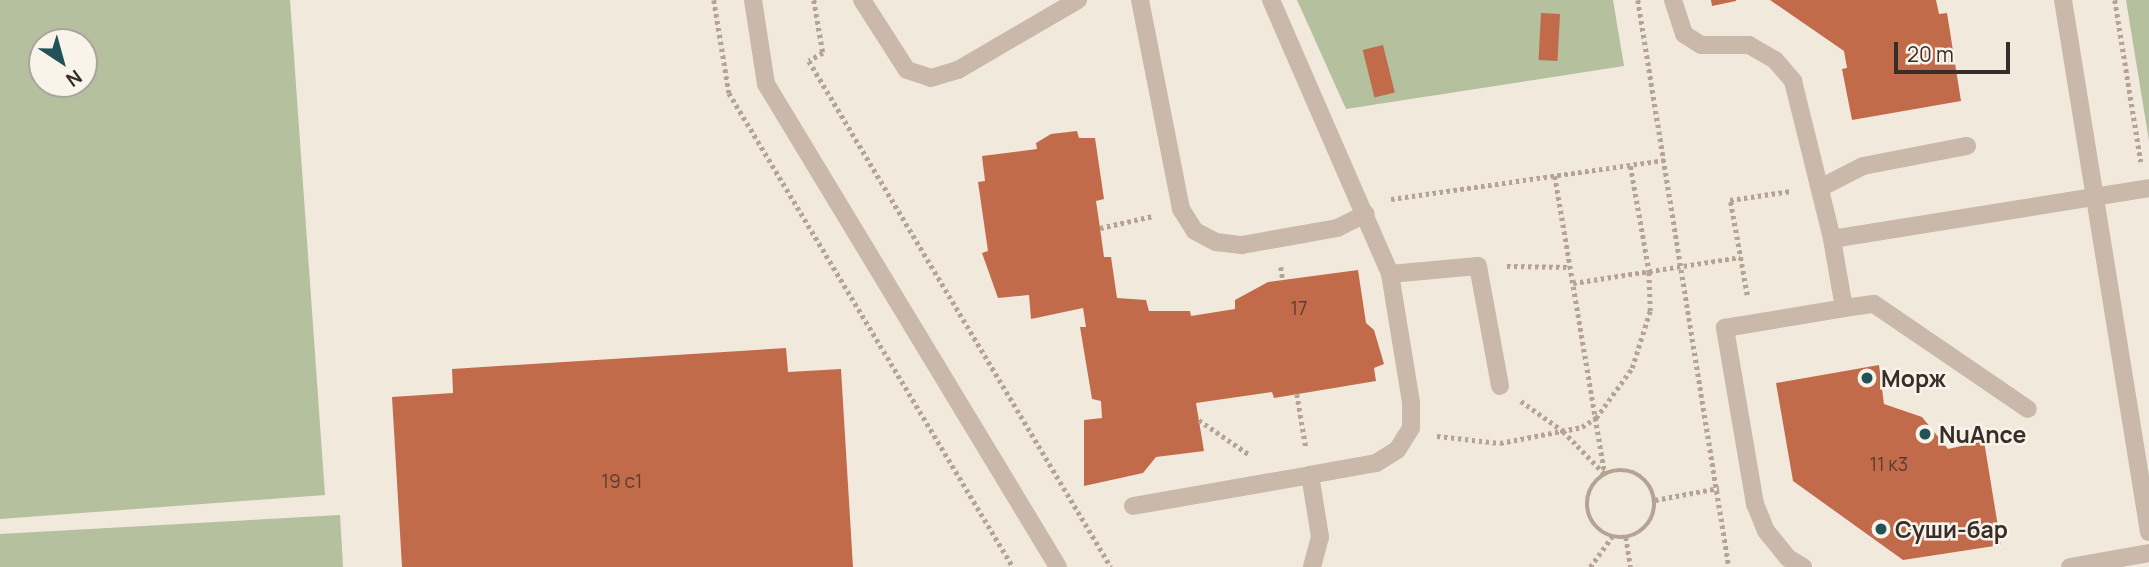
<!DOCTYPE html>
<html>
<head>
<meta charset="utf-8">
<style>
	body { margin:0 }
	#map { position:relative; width:2149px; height:567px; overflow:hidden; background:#f2e9dd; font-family:Manrope,sans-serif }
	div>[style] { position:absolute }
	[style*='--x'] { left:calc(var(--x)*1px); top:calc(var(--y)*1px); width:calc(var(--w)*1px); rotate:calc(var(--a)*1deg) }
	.green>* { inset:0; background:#b4c09e }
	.building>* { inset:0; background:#c26b4b; transform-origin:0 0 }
	.path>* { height:4.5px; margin-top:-2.25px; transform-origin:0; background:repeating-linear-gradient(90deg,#b5a394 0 3.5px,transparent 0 7px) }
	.path>.ring { margin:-2.25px; padding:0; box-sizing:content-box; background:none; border:4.5px solid #b5a394; border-radius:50% }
	.lane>* { height:18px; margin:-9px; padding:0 9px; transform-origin:9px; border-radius:9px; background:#cab9aa }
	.dots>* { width:19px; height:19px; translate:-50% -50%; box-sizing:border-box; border:4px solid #f9f3ea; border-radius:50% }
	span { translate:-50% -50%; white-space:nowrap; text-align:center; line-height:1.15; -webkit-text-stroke:5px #f9f3ea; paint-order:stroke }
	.number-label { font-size:19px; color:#5a3d32 }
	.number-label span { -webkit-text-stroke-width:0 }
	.poi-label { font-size:23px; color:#372e29; font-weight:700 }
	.left { translate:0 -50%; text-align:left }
	.north { position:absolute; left:28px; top:28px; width:70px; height:70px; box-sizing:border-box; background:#f9f3ea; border:2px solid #aba49d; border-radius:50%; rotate:144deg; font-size:19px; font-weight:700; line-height:28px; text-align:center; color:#372e29 }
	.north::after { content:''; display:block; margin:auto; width:24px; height:32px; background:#205257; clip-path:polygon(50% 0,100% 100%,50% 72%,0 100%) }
	.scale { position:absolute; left:1894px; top:42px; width:116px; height:32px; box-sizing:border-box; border:4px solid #372e29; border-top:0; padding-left:9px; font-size:21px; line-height:24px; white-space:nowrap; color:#372e29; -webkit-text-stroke:5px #f9f3ea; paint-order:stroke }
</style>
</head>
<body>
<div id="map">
	<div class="green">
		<i style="clip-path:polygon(evenodd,0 0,290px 0,325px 495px,0 519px,0 0,42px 42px,84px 42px,84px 84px,42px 84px,42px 42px)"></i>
		<i style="clip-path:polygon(1297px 0,1613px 0,1624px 66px,1346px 109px)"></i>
		<i style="clip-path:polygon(2126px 0,2149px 0,2149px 141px)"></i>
		<i style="clip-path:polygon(340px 515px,343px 567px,0 567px,0 534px)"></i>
	</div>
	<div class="building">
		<i style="clip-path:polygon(1711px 0,1736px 0,1736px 1px,1712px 6px)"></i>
		<i style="clip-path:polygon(1770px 0,1936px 0,1939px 14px,1947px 13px,1961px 101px,1852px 120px,1842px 69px,1847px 68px,1844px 51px)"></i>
		<i style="left:1541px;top:13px;width:19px;height:47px;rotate:3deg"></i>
		<i style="left:1383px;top:45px;width:49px;height:21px;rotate:76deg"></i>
		<i style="clip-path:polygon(1077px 131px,1079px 138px,1095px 138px,1104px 199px,1096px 201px,1100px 228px,1104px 257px,1111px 257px,1117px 298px,1146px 300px,1149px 311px,1190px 311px,1191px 316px,1235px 309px,1235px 300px,1268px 282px,1358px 270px,1366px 323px,1374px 330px,1384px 364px,1374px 368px,1376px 381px,1274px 398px,1272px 392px,1196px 403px,1204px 451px,1156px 457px,1143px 473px,1084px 486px,1084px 420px,1102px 418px,1101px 401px,1092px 399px,1080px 327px,1086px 327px,1083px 308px,1031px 319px,1029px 295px,998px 298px,982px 253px,988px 251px,978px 182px,985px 181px,982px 156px,1037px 149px,1036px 143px,1051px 134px)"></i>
		<i style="clip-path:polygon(786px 348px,788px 372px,841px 369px,853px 567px,402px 567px,392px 397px,453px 393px,452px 369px)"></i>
		<i style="clip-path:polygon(1879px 365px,1884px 404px,1922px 417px,1948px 449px,1984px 441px,2001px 545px,1903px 560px,1793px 481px,1776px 383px)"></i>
	</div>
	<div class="path">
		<i style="--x:714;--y:0;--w:94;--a:80.8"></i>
		<i style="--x:729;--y:93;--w:553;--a:59.07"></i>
		<i style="--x:814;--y:0;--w:54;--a:80.4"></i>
		<i style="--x:823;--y:53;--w:16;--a:150"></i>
		<i style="--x:809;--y:61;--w:589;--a:59.17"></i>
		<i style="--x:1638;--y:0;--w:574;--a:80.88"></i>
		<i style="--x:2115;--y:0;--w:164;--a:80.9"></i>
		<i style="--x:1555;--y:176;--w:302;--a:80.5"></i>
		<i style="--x:1391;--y:199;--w:276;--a:-8.1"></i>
		<i style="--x:1100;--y:228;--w:54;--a:-12.8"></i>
		<i style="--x:1507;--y:266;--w:63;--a:0.9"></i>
		<i style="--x:1281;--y:267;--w:14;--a:82"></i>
		<i style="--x:1573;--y:283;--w:169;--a:-8.8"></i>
		<i style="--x:1747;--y:295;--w:97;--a:-100.1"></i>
		<i style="--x:1730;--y:200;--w:62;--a:-8.4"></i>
		<i style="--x:1297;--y:394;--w:55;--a:80.5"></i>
		<i style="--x:1521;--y:401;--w:52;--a:35.5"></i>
		<i style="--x:1563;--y:431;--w:59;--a:45.7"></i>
		<i style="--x:1199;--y:420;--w:62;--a:34.5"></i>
		<i style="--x:1437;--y:436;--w:63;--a:6.3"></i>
		<i style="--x:1500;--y:443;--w:84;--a:-11"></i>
		<i style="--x:1582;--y:427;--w:17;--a:-33"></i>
		<i style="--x:1596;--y:418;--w:62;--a:-54.2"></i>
		<i style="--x:1632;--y:368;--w:60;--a:-72.5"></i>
		<i style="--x:1650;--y:311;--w:38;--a:-92"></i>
		<i style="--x:1649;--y:273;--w:110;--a:-100"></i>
		<i class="ring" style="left:1587px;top:470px;width:63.5px;height:63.5px"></i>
		<i style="--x:1655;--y:500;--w:65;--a:-10.6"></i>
		<i style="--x:1626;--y:537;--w:30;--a:81"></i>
		<i style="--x:1590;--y:567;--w:37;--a:-54"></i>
	</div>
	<div class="lane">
		<i style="--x:753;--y:0;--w:85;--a:81.2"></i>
		<i style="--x:766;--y:84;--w:564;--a:58.84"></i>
		<i style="--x:862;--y:0;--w:83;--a:57.3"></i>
		<i style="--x:907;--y:70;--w:25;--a:18"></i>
		<i style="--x:931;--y:78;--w:28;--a:-17"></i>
		<i style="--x:958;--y:70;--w:139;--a:-30.3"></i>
		<i style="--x:1140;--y:0;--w:213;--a:78.9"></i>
		<i style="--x:1181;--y:209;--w:26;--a:58"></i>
		<i style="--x:1195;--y:231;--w:24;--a:28"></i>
		<i style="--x:1216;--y:242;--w:26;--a:7"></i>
		<i style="--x:1242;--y:245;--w:97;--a:-10.1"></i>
		<i style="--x:1337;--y:228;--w:32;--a:-26"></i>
		<i style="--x:1271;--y:0;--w:299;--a:66.5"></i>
		<i style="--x:1390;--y:274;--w:130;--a:80.7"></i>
		<i style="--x:1411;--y:402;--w:26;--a:90"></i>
		<i style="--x:1411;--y:428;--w:26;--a:122"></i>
		<i style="--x:1397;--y:450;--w:25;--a:148"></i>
		<i style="--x:1376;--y:463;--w:67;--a:169.7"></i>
		<i style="--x:1310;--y:475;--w:63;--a:80.8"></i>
		<i style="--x:1320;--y:537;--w:31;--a:105"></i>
		<i style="--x:1673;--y:0;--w:36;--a:72"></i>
		<i style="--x:1684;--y:34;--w:20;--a:33"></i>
		<i style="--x:1701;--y:45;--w:48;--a:0"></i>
		<i style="--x:1749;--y:45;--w:30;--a:30"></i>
		<i style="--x:1775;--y:60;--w:28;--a:49"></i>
		<i style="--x:1793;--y:81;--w:163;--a:76.1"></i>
		<i style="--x:2063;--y:0;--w:539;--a:80.82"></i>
		<i style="--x:1822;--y:187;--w:46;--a:-27.1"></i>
		<i style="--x:1863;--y:166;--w:106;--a:-10.9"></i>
		<i style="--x:1390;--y:274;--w:88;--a:-5.2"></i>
		<i style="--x:1478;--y:266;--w:122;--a:79.6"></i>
		<i style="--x:1844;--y:308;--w:30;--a:-8"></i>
		<i style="--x:1874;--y:304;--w:186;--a:34.3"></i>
		<i style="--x:1133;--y:506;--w:180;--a:-9.9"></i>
		<i style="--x:1803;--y:567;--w:17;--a:-149"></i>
		<i style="--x:1788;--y:558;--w:35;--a:-129"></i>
		<i style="--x:1766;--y:531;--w:29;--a:-112"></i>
		<i style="--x:1755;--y:504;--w:179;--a:-99.7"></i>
		<i style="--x:1725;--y:328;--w:121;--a:-9.5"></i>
		<i style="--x:1844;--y:308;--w:70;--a:-99.9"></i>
		<i style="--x:1832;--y:239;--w:321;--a:-9.1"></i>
		<i style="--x:2070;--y:567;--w:80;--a:-10"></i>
	</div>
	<div class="dots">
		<i style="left:1867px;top:378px;background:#205257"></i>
		<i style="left:1925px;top:434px;background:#205257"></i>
		<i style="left:1881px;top:529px;background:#205257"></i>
	</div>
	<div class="number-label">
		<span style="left:1299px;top:309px">17</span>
		<span style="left:1889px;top:465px">11 к3</span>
		<span style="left:622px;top:482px">19 с1</span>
	</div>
	<div class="poi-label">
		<span class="left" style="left:1881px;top:378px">Морж</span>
		<span class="left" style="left:1939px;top:434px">NuAnce</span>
		<span class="left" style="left:1895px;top:529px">Суши-бар</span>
	</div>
	<div class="north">N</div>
	<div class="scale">20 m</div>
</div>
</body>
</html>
